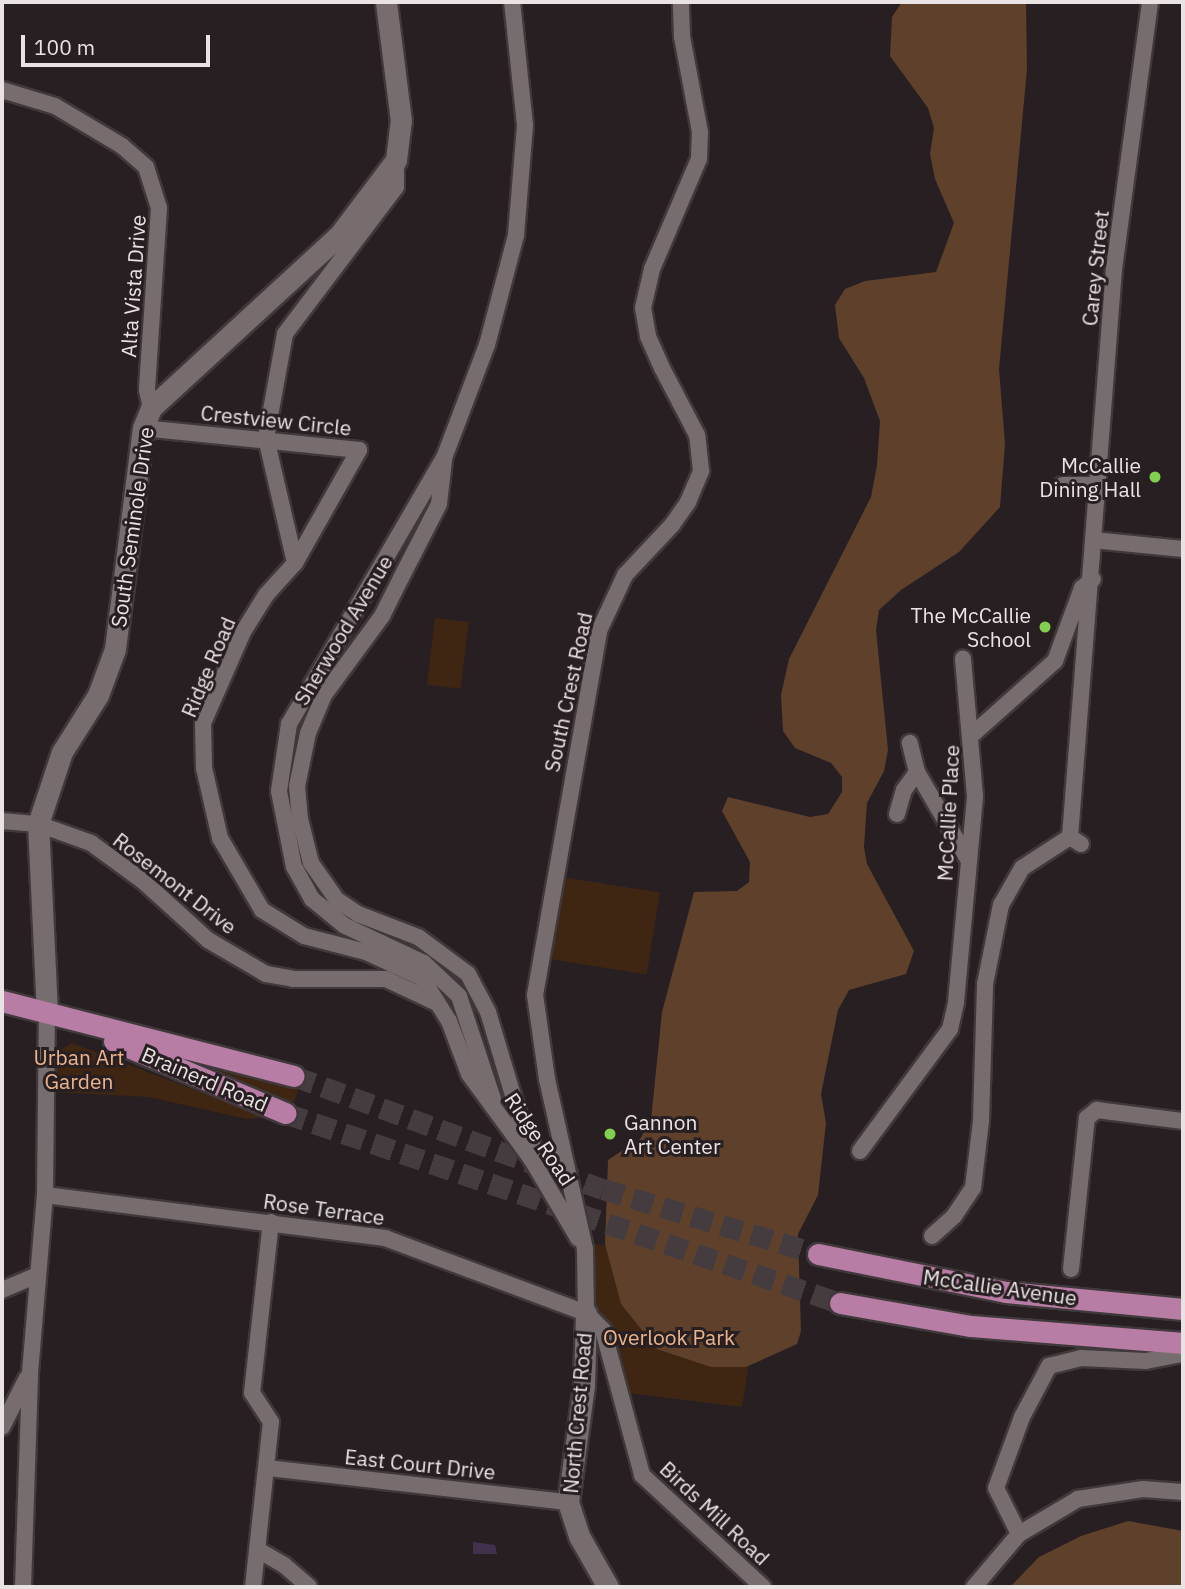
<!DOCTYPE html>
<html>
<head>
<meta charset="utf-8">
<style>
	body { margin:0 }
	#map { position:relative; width:1185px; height:1589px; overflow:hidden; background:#271f21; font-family:"IBM Plex Sans",sans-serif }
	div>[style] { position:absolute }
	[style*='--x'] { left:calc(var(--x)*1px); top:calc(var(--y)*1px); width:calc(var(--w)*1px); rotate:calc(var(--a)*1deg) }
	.green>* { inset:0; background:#3f2612; transform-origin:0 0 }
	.forest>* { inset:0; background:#5e402b }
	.water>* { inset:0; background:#42314d }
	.primary-tunnel>* { height:21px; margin-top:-10.5px; transform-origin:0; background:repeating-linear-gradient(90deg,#443c3e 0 21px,transparent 0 31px) }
	.roads { filter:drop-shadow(2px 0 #40393b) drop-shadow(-2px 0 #40393b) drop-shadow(0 2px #40393b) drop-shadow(0 -2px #40393b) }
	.street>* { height:16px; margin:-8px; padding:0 8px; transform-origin:8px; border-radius:8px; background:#776d6f }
	.secondary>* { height:21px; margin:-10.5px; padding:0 10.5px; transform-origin:10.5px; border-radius:10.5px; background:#776d6f }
	.primary>* { height:21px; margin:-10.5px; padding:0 10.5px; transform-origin:10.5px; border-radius:10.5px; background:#b87da5 }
	.dots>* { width:19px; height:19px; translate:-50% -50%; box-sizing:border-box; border:4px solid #271f21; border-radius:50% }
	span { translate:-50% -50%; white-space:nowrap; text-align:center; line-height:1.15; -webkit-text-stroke:6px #271f21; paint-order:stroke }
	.street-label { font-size:21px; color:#e9e3e4 }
	.poi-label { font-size:21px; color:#e9e3e4 }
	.right { translate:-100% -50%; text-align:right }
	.left { translate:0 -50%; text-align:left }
	.park-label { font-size:21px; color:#ebb48d }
	.frame { position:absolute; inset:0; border:4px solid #e9e3e4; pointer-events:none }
	.scale { position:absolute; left:21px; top:35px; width:189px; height:32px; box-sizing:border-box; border:4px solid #e9e3e4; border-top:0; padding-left:9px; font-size:21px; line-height:24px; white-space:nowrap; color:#e9e3e4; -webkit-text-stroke:5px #271f21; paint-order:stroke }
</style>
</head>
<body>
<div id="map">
	<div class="green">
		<i style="left:435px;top:618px;width:34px;height:67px;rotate:7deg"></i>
		<i style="left:562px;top:877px;width:99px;height:83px;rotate:9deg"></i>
		<i style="clip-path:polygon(72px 1043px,192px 1089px,266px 1117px,247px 1119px,149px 1097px,55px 1092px,57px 1052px)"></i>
		<i style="clip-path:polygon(203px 1065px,270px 1077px,299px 1087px,294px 1103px,277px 1099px)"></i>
		<i style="clip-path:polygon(591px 1244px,691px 1254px,749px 1363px,742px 1407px,628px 1393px,594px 1303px)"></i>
	</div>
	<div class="forest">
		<i style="clip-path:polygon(902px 2px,1026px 2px,1027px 69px,999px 369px,1005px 444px,1000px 507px,959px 552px,901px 590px,879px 610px,876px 630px,888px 750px,884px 771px,867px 803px,864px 847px,867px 864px,914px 951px,906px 974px,849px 990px,838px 1010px,821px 1094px,826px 1123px,818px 1195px,798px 1234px,801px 1331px,797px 1344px,746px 1367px,711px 1367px,657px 1349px,621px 1304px,605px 1244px,608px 1160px,640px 1139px,651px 1120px,662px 1012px,694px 892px,737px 891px,749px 882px,750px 862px,722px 811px,728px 797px,810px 817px,828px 814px,842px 792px,842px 777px,831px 763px,795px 748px,783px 731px,781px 695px,789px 659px,871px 497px,877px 465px,880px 421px,864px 378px,839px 338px,835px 305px,845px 289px,865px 281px,936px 272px,954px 223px,935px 179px,930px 154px,934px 128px,928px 108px,890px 56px,892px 17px)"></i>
		<i style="clip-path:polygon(1128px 1521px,1183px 1531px,1183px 1587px,1010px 1587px,1039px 1557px,1081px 1536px)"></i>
	</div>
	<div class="water">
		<i style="clip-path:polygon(473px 1542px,495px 1545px,497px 1554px,473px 1554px)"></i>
	</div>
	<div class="primary-tunnel">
		<i style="--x:294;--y:1076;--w:329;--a:20.1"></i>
		<i style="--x:603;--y:1189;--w:225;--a:16.8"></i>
		<i style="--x:285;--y:1113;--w:587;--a:18.9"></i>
	</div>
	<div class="roads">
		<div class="street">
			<i style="--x:2;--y:90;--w:55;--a:16.8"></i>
			<i style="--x:55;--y:106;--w:78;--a:30.8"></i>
			<i style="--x:122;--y:146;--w:32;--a:41"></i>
			<i style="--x:146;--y:167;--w:43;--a:72.4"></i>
			<i style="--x:159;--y:208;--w:182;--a:93.8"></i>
			<i style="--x:147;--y:390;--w:18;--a:77"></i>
			<i style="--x:396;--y:160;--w:27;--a:90"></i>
			<i style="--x:396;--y:187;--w:184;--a:127.1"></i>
			<i style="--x:285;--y:334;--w:106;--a:100.4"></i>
			<i style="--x:266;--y:438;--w:128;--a:76.9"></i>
			<i style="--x:295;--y:563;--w:43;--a:132.2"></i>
			<i style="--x:266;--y:595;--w:44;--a:121.9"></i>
			<i style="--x:243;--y:632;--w:99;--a:113.7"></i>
			<i style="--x:203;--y:723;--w:45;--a:88.7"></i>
			<i style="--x:204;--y:768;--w:72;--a:77.1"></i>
			<i style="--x:220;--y:838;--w:83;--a:59.7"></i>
			<i style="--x:262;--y:910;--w:49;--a:31.8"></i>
			<i style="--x:304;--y:936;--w:64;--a:14.5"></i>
			<i style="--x:366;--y:952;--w:62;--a:24.9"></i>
			<i style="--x:422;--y:978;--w:51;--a:57.9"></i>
			<i style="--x:449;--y:1021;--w:57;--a:69.3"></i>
			<i style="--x:469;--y:1074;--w:107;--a:53.8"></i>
			<i style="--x:532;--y:1160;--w:91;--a:59.5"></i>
			<i style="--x:143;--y:428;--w:217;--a:5.8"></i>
			<i style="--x:359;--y:450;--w:130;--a:119.5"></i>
			<i style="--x:444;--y:460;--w:44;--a:96.5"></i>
			<i style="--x:439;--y:504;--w:83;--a:117.2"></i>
			<i style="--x:401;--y:578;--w:42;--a:116.6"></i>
			<i style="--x:382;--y:616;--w:98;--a:126.3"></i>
			<i style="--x:324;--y:695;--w:41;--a:112.8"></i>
			<i style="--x:308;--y:733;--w:54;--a:101.7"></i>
			<i style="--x:297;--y:786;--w:33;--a:85"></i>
			<i style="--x:300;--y:819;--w:45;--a:76"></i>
			<i style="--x:311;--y:863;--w:45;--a:54.9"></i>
			<i style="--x:337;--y:900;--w:25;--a:34"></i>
			<i style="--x:358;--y:914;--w:64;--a:21"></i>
			<i style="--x:418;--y:937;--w:62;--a:36.5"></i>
			<i style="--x:468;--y:974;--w:43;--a:62.2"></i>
			<i style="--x:488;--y:1012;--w:112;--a:73.3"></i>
			<i style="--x:520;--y:1119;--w:44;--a:64.6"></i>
			<i style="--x:1063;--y:485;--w:34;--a:0"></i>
			<i style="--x:1093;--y:540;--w:90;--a:5.7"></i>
			<i style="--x:973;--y:734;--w:110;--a:-41.7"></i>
			<i style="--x:1055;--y:661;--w:78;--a:-69.7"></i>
			<i style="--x:1082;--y:588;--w:14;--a:-39"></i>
			<i style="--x:917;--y:772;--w:103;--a:59.7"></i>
			<i style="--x:897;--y:814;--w:25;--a:-74"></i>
			<i style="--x:904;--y:790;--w:22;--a:-54"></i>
			<i style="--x:917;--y:772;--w:30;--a:-104"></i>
			<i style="--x:2;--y:821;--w:36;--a:5"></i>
			<i style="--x:38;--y:824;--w:56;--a:19.7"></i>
			<i style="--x:91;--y:843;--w:64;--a:36.2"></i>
			<i style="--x:143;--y:881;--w:88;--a:42.2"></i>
			<i style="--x:208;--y:940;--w:67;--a:30.4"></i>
			<i style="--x:266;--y:974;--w:27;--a:10"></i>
			<i style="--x:293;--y:979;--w:93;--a:0"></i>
			<i style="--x:386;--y:979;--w:54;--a:25.1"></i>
			<i style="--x:1081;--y:844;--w:13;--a:-148"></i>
			<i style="--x:1070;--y:837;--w:570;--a:-85.57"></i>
			<i style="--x:1114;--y:269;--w:269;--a:-82.3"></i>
			<i style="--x:493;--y:1099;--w:108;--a:-108.3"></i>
			<i style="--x:459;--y:996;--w:48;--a:-136.7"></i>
			<i style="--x:424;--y:963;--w:87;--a:-154.9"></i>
			<i style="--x:345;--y:926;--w:43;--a:-140.7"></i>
			<i style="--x:312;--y:899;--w:37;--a:-119"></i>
			<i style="--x:294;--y:867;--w:77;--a:-101.2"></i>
			<i style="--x:279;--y:791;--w:68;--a:-81.5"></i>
			<i style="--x:289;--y:724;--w:308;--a:-59.8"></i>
			<i style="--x:444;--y:458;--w:121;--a:-69.2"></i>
			<i style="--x:487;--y:345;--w:114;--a:-75.2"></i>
			<i style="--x:516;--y:235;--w:110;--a:-85.3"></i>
			<i style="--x:525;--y:125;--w:124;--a:-96"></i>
			<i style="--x:860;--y:1151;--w:152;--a:-53.6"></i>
			<i style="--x:950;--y:1029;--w:28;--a:-77"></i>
			<i style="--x:956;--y:1002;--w:207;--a:-84.7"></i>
			<i style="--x:975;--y:796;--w:138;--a:-95"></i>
			<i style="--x:45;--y:1195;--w:343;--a:7.2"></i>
			<i style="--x:385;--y:1238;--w:215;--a:20.5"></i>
			<i style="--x:586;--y:1313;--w:24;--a:45"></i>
			<i style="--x:603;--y:1330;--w:150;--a:74.9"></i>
			<i style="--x:642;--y:1475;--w:165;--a:42.8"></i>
			<i style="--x:932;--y:1236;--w:30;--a:-42"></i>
			<i style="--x:954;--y:1216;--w:34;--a:-56"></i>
			<i style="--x:973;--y:1188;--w:67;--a:-83.2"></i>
			<i style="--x:981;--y:1121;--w:137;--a:-88.3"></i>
			<i style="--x:985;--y:984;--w:81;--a:-78.6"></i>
			<i style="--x:1001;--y:905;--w:43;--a:-60.4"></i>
			<i style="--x:1022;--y:868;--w:57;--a:-32.9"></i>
			<i style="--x:1071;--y:1269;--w:152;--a:-84"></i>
			<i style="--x:1087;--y:1118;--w:13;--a:-39"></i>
			<i style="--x:1097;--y:1110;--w:87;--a:7.3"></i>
			<i style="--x:2;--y:1290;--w:39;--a:-23"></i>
			<i style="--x:586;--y:1313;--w:64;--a:-90.9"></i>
			<i style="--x:585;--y:1249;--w:174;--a:-102.6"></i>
			<i style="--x:547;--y:1079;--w:85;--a:-98.1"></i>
			<i style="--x:535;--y:995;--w:370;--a:-80"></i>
			<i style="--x:599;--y:631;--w:62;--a:-65.1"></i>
			<i style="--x:625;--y:575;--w:69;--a:-46.8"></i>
			<i style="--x:672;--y:525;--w:28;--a:-55"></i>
			<i style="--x:688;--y:502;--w:34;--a:-67"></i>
			<i style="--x:701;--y:471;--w:36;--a:-96"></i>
			<i style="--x:697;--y:435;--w:76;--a:-117.6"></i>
			<i style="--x:662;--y:368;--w:35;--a:-114"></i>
			<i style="--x:648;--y:336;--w:28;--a:-100"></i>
			<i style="--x:643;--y:308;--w:40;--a:-77"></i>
			<i style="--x:652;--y:269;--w:120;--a:-66.9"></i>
			<i style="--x:699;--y:159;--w:27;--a:-88"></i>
			<i style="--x:700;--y:132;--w:97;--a:-100.7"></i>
			<i style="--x:682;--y:37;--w:35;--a:-92"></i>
			<i style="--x:2;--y:1427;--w:55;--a:-63"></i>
			<i style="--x:268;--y:1468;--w:302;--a:6.5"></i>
			<i style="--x:1019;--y:1534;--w:51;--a:-116.6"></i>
			<i style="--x:996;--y:1488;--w:76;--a:-69.9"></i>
			<i style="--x:1022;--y:1417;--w:58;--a:-62.1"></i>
			<i style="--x:1049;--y:1366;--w:33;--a:-14"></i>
			<i style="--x:1081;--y:1358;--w:65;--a:2.6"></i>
			<i style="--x:1146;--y:1361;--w:38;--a:-11"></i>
			<i style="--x:258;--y:1550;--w:30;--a:30"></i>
			<i style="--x:284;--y:1565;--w:33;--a:41"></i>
			<i style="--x:23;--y:1587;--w:214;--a:-88.1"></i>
			<i style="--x:30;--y:1373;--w:179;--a:-85.2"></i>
			<i style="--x:45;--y:1195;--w:182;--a:-89.4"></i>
			<i style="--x:253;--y:1587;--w:166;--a:-83.8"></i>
			<i style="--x:271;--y:1422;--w:35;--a:-123"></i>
			<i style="--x:252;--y:1393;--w:172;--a:-83.7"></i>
			<i style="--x:974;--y:1587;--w:70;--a:-49.7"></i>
			<i style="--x:1019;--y:1534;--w:69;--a:-30.7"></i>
			<i style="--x:1078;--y:1499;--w:66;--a:-8.7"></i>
			<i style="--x:1143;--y:1489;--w:40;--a:4.3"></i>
		</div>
		<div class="secondary">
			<i style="--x:47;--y:1013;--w:189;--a:-92.7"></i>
			<i style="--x:38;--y:824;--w:76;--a:-71.6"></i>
			<i style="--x:62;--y:752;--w:67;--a:-57.7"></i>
			<i style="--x:98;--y:695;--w:49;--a:-69.7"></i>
			<i style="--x:115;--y:649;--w:223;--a:-82.8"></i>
			<i style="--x:143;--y:428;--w:22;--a:-68"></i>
			<i style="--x:151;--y:408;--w:257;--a:-42.6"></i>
			<i style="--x:340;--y:234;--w:93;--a:-52.9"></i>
			<i style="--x:396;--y:160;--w:39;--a:-83"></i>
			<i style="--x:401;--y:121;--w:120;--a:-97.2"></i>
			<i style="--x:586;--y:1313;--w:72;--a:91.6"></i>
			<i style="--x:584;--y:1385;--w:118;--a:97.8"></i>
			<i style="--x:568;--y:1502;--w:36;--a:72"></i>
			<i style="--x:579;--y:1536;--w:59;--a:60.4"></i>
		</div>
		<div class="primary">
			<i style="--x:2;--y:1001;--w:301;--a:14.4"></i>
			<i style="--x:114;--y:1041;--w:186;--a:22.8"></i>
			<i style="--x:818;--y:1254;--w:192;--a:11.4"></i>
			<i style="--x:1006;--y:1292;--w:178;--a:5.5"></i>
			<i style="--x:840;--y:1303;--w:133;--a:10"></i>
			<i style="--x:971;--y:1326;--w:213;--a:4.6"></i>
		</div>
	</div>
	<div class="dots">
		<i style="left:1155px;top:477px;background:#82d04f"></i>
		<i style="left:1045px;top:627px;background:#82d04f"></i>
		<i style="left:610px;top:1134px;background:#82d04f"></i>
	</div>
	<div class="street-label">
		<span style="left:1095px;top:268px;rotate:-84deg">Carey Street</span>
		<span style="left:133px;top:286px;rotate:-86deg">Alta Vista Drive</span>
		<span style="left:276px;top:420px;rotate:6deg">Crestview Circle</span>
		<span style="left:132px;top:527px;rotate:-82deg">South Seminole Drive</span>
		<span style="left:343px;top:630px;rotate:-59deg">Sherwood Avenue</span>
		<span style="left:208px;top:667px;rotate:-67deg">Ridge Road</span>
		<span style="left:568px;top:692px;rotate:-78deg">South Crest Road</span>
		<span style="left:948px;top:813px;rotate:-87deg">McCallie Place</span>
		<span style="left:175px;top:883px;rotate:38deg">Rosemont Drive</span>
		<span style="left:205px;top:1079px;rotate:23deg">Brainerd Road</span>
		<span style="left:540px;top:1139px;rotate:56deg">Ridge Road</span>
		<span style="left:324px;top:1209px;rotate:8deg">Rose Terrace</span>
		<span style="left:1000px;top:1287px;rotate:8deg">McCallie Avenue</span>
		<span style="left:577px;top:1413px;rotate:-85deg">North Crest Road</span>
		<span style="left:420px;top:1464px;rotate:6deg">East Court Drive</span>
		<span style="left:715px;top:1513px;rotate:43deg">Birds Mill Road</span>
	</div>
	<div class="poi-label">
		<span class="right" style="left:1141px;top:477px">McCallie<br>Dining Hall</span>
		<span class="right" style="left:1031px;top:627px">The McCallie<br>School</span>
		<span class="left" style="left:624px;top:1134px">Gannon<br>Art Center</span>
	</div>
	<div class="park-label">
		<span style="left:79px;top:1069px">Urban Art<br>Garden</span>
		<span style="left:669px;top:1337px">Overlook Park</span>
	</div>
	<div class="frame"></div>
	<div class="scale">100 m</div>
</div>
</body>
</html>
